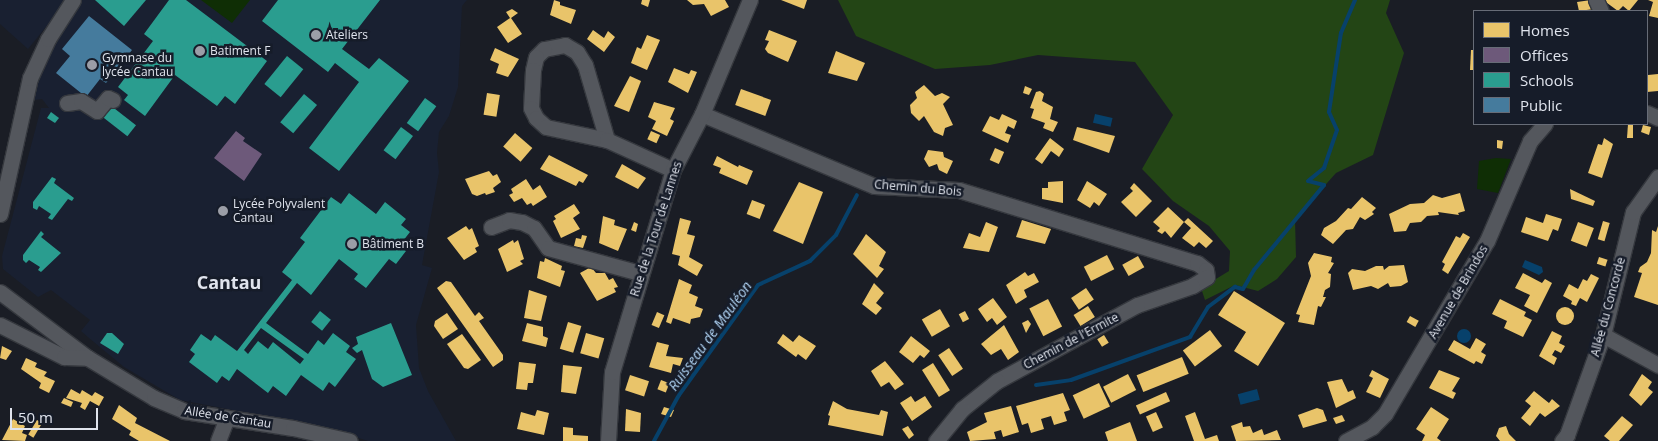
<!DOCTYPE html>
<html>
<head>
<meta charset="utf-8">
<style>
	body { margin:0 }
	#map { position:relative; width:1658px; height:441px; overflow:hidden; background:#1a1d25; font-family:"Open Sans",sans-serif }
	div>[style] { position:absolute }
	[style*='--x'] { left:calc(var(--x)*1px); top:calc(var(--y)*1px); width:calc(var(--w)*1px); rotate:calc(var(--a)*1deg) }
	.built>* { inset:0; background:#192031 }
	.green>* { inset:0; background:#0f2e05 }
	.forest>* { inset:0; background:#234515 }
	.water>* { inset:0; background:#07416b; transform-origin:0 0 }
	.round { border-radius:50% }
	.homes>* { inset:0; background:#e9c46a; transform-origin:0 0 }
	.offices>* { inset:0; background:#6d597a }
	.schools>* { inset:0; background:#2a9d8f; transform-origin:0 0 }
	.public>* { inset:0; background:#457b9d }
	.stream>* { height:4px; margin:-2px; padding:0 2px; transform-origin:2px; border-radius:2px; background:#07416b }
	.roads { filter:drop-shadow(1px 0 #35383e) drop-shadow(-1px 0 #35383e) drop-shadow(0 1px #35383e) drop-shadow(0 -1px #35383e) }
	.minor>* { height:15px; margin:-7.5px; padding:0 7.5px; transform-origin:7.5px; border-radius:7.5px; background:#54575d }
	.dots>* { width:14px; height:14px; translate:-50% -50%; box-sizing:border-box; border:2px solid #161c29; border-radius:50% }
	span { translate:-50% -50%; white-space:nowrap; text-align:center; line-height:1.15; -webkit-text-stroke:5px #161c29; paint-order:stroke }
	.poi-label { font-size:12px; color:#e0e4ed }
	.left { translate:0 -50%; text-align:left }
	.street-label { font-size:12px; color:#e0e4ed }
	.water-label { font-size:14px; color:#b3d7f8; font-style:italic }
	.district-label { font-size:18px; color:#e0e4ed; font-weight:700 }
	.legend { position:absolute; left:1473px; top:10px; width:175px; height:115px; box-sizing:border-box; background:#161c29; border:1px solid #676c77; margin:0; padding:6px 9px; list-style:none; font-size:15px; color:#e0e4ed }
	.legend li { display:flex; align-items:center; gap:10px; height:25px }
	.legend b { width:25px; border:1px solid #676c77 }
	.scale { position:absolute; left:10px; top:408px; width:88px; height:22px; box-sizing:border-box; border:2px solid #e0e4ed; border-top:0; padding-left:6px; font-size:15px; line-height:18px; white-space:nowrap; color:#e0e4ed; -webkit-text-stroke:4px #161c29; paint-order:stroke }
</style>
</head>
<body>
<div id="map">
	<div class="built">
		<i style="clip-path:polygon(0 0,68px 0,28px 49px,0 24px)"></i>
		<i style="clip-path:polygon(82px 0,467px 0,462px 6px,458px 87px,449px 116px,439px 132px,437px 153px,439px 172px,422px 265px,432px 268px,416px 325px,419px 368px,428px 391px,456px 441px,368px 441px,327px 428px,180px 400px,124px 367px,89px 338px,81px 331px,90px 320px,51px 290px,38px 297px,3px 269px,2px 256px,41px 108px,49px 108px,42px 99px,34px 100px,37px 80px,55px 41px)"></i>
	</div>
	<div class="green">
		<i style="clip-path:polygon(201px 0,250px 0,232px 23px)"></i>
		<i style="clip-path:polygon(1496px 158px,1511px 159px,1498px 193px,1477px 189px,1479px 161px)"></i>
	</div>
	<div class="forest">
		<i style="clip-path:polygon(838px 0,1390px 0,1386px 13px,1404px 53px,1373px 155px,1336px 173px,1295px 219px,1296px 257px,1277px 279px,1258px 291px,1235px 285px,1205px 300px,1201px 288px,1229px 271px,1230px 251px,1209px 226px,1173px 201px,1142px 169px,1173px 115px,1135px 62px,1038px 55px,990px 65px,935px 69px,856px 36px)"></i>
	</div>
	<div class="water">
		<i style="left:1095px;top:114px;width:18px;height:9px;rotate:13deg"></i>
		<i style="clip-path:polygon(1525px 260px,1542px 267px,1543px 272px,1539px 275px,1522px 267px)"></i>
		<i class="round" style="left:1457px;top:329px;width:14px;height:14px"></i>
		<i style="left:1257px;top:389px;width:11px;height:20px;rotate:75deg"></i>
	</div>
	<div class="homes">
		<i style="clip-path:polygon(554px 0,560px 2px,560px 5px,576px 10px,571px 24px,550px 15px)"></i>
		<i style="clip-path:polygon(642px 0,650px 0,648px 7px,641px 4px)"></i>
		<i style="clip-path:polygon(687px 0,725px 0,729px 7px,711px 16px,704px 4px,693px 5px)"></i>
		<i style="clip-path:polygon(781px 0,807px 0,804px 9px)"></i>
		<i style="clip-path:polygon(1591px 0,1594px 9px,1579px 11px,1577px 2px)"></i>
		<i style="clip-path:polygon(1603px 0,1638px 0,1629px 11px,1623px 6px,1618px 11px)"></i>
		<i style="clip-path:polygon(1648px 0,1658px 0,1658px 18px,1649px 16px,1653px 2px)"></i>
		<i style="clip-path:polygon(512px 9px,518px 13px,511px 18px,522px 34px,508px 43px,497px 27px,510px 18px,506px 12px)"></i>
		<i style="clip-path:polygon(593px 30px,604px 38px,608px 31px,615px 37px,604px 52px,587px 39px)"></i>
		<i style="clip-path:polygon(769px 30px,797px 41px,788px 62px,768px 53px,765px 49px,769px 41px,765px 40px)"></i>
		<i style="clip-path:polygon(647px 35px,660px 40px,647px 70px,631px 63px,637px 47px,641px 49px)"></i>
		<i style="clip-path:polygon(495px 48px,519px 59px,508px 77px,496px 73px,499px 64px,490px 60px)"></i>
		<i style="clip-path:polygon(1471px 50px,1474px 50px,1474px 70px,1470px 70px)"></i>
		<i style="clip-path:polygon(836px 51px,865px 63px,857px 81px,828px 73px)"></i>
		<i style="clip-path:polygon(674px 68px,689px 74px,691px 70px,697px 72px,688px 93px,668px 82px)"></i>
		<i style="clip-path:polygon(1658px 74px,1658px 91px,1647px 92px,1648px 75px)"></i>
		<i style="clip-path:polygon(630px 76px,641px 81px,629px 112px,614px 106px)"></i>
		<i style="clip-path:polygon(924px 85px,935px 96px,942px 93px,950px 97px,943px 104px,953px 125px,945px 128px,943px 136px,934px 132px,924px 116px,919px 121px,911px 113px,910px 105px,917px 98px,915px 92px)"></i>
		<i style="clip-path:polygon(1025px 86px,1032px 89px,1029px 95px,1023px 93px)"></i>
		<i style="left:741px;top:89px;width:32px;height:17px;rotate:20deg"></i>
		<i style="clip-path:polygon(1040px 91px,1044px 94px,1042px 101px,1053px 107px,1050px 119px,1058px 122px,1053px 132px,1043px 128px,1045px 123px,1031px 118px,1034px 109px,1030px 108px,1036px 92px)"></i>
		<i style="left:487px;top:93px;width:13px;height:22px;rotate:9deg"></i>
		<i style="clip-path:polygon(654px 102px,675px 108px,670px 119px,674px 121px,667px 136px,652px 129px,656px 121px,648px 117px)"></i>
		<i style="clip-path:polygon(1002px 114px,1017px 121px,1014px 129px,1008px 126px,1005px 133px,1011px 135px,1008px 143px,982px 131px,990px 116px,999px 120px)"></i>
		<i style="clip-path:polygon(1628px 124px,1633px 124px,1633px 138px,1627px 138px)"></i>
		<i style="clip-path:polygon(1643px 125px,1651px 127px,1649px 135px,1641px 132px)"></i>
		<i style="clip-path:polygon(1077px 127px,1115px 136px,1109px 153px,1073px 140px)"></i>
		<i style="left:651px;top:131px;width:10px;height:9px;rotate:24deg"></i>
		<i style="left:515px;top:133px;width:23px;height:18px;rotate:41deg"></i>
		<i style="clip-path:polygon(1050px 138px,1064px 149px,1059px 157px,1051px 151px,1042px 164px,1035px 159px)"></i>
		<i style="clip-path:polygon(1604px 138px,1613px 144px,1602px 178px,1588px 173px,1598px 144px,1602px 145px)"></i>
		<i style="clip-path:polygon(1497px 140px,1503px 141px,1502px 149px,1497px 148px)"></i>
		<i style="left:995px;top:148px;width:10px;height:13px;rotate:24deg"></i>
		<i style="clip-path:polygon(928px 150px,943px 152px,944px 157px,953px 161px,947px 174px,939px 170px,937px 164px,929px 167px,924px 159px)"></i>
		<i style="clip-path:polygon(549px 155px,588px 175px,583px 183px,579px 181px,576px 186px,540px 169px)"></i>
		<i style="clip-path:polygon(717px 156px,738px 167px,739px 165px,753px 171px,747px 185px,719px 173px,721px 168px,713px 165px)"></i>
		<i style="clip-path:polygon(622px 164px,646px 178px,638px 189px,615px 177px)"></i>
		<i style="clip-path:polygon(489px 171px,493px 176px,497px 174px,501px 182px,493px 188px,495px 192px,486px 195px,485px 193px,477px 196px,472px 194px,465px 179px)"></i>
		<i style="clip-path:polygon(526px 179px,533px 190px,540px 185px,547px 197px,533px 206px,531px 203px,527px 205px,522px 198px,514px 202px,509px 195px,513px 193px,511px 189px)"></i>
		<i style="clip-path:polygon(1063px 181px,1063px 203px,1042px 199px,1042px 188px,1048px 188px,1048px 182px)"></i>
		<i style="clip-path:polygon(1087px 181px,1107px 194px,1099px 206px,1094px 202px,1090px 208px,1077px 200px)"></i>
		<i style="clip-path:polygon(799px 182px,823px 192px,803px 244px,773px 231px)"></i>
		<i style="clip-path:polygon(1134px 183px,1152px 201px,1136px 217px,1121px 202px,1133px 191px,1130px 188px)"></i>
		<i style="clip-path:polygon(1570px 189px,1595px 201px,1593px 206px,1571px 199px)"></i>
		<i style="clip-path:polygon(1460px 193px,1465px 211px,1458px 213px,1459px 215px,1438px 212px,1439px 215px,1427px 216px,1421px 222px,1410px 223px,1406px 231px,1394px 232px,1389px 214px,1410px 204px,1424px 203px,1433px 195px,1442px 198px)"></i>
		<i style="clip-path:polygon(1362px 197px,1376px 208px,1372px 212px,1374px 214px,1365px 220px,1360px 217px,1353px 229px,1346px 230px,1333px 244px,1321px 235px,1324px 228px,1336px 221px,1348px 208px,1351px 209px)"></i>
		<i style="left:752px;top:200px;width:14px;height:15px;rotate:21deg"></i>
		<i style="clip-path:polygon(574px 204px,580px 213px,573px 218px,580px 229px,561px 238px,553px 221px,556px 219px,554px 216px)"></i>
		<i style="clip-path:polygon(1168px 207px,1184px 222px,1171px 238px,1165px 231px,1162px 234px,1157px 231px,1160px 228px,1153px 222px)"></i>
		<i style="clip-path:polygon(1546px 214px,1562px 219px,1558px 231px,1553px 229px,1548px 241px,1521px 232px,1526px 217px,1543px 223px)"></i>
		<i style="clip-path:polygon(603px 216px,615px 220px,614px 225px,627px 229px,618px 251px,599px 243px)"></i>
		<i style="clip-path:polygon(680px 218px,691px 221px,687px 234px,695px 236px,689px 257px,703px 265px,697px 276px,678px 265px,680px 256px,672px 254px)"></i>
		<i style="clip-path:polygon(1188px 218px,1213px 241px,1206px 248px,1199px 242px,1194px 247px,1182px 238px,1191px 228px,1184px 222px)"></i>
		<i style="clip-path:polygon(1022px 220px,1051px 229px,1045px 244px,1016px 237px)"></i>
		<i style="left:1603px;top:221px;width:7px;height:19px;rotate:16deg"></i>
		<i style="clip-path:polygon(634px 222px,638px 224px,636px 232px,631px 230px)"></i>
		<i style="clip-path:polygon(986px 222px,998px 227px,989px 252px,963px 248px,969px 233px,980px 237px)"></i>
		<i style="left:1578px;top:222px;width:17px;height:20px;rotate:21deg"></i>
		<i style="clip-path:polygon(466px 226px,469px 230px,472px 228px,479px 246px,475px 248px,477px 252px,464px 260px,447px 238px)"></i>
		<i style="clip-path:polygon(1658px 226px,1658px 305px,1634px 297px,1642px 273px,1638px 272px,1640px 267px,1647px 262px,1651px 253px,1652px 230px,1656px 232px)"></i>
		<i style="clip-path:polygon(1463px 233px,1470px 237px,1448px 274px,1442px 270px,1445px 264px,1442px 262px,1456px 236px,1460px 238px)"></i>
		<i style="clip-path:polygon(866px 234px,886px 252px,879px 266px,884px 269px,877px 278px,853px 254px)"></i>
		<i style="clip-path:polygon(582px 235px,587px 236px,583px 248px,574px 246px,576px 238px,581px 239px)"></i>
		<i style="clip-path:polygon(513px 240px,514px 243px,518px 240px,524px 259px,520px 261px,523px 264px,507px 272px,498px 249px)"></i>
		<i style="clip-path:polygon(1314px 253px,1332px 257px,1331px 262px,1334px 263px,1328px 273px,1331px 274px,1330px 287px,1325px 290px,1323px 297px,1326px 297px,1321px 307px,1318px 306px,1314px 325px,1298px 322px,1300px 315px,1296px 314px,1311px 276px,1308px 263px)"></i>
		<i style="left:1107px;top:255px;width:16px;height:26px;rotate:63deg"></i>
		<i style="left:1138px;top:256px;width:13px;height:18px;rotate:61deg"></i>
		<i style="left:1599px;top:257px;width:9px;height:7px;rotate:18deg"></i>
		<i style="clip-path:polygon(545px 258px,562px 266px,561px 270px,565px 271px,560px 287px,537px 278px,540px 261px,544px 262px)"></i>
		<i style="clip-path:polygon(1404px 265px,1408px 282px,1401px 286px,1390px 287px,1388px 283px,1378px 289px,1371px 286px,1353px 290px,1348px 273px,1352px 269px,1365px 271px,1376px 266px,1383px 266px,1384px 270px,1389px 266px)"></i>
		<i style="clip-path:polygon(591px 267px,596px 273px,605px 273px,609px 280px,613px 278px,618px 287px,614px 288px,616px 292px,597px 301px,580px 273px)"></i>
		<i style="clip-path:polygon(1025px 272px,1028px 276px,1034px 273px,1039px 282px,1024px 290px,1027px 297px,1016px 304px,1006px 285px)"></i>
		<i style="clip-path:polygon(1523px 273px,1542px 283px,1545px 279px,1552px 283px,1537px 313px,1524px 306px,1530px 295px,1515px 288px)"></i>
		<i style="clip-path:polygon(1591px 274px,1599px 278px,1587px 302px,1580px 298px,1576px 306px,1571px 304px,1572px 301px,1563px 296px,1569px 284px,1578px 289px,1583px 279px,1587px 281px)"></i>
		<i style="clip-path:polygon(679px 279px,692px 285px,689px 293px,698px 297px,695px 306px,703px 309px,700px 317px,691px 319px,690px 324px,673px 318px,671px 324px,666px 322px)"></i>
		<i style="clip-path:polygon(446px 281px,451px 282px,475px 316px,479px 312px,484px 318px,479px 321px,503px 355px,503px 360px,493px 367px,437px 288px)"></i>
		<i style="clip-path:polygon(874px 283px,884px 293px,876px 303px,882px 308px,876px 315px,862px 304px)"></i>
		<i style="left:1086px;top:288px;width:14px;height:18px;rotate:56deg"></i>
		<i style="clip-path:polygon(529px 290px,547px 296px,541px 321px,524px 318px)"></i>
		<i style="clip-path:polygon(1234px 291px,1285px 323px,1258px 366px,1234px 351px,1246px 332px,1218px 315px)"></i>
		<i style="clip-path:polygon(993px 298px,1007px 317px,997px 325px,992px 318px,987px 322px,978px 309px)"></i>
		<i style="left:1048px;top:299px;width:31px;height:21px;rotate:63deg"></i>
		<i style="clip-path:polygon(1500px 299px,1526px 312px,1524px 316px,1532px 320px,1523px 337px,1504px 328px,1507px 321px,1492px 314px)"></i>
		<i style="left:1088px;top:306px;width:13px;height:17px;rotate:58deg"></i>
		<i class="round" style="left:1556px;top:307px;width:18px;height:18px"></i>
		<i style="left:940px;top:309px;width:20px;height:21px;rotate:60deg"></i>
		<i style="left:965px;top:311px;width:9px;height:7px;rotate:63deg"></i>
		<i style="left:657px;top:312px;width:8px;height:14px;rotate:23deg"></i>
		<i style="clip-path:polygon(447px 313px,458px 329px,443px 339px,434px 326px,435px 321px)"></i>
		<i style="left:1410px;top:316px;width:10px;height:7px;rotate:29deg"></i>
		<i style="clip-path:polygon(1028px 320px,1031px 324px,1026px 333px,1022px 323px)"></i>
		<i style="left:568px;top:322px;width:14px;height:28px;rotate:17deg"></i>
		<i style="clip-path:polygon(527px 323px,543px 327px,543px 336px,548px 338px,546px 347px,522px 341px)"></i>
		<i style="clip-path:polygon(1004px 325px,1019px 352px,1008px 360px,1001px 349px,991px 355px,981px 344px)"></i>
		<i style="left:1210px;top:330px;width:20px;height:34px;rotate:53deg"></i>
		<i style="clip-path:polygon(1552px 331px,1562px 336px,1559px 343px,1565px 346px,1561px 353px,1555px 350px,1552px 355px,1557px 358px,1554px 365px,1539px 356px)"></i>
		<i style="left:586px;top:333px;width:19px;height:21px;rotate:16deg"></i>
		<i style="clip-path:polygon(462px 334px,481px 360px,468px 369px,464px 368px,447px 344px)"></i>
		<i style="clip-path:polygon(783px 334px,793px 342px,799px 335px,816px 346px,806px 360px,798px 354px,796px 357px,777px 343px)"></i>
		<i style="left:1104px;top:335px;width:9px;height:8px;rotate:58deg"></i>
		<i style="clip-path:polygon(911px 336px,930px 351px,924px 358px,920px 355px,913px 363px,899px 352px)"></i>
		<i style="clip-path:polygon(1476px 338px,1486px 344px,1481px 352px,1486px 355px,1482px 364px,1476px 361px,1474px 364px,1448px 350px,1454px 340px,1470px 349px)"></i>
		<i style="clip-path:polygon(657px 342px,669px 345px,666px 356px,683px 358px,680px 366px,673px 364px,671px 373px,649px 367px)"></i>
		<i style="clip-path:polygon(2px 346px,12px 351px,6px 360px,0 358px)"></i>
		<i style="left:949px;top:348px;width:25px;height:13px;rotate:56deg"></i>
		<i style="left:1182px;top:357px;width:18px;height:49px;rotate:68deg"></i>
		<i style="clip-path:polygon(26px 358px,37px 363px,35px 367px,47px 372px,44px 376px,55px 381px,49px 393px,39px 388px,41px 383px,21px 369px)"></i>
		<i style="clip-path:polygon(885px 361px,904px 384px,895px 390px,889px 382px,881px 387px,871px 371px)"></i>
		<i style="clip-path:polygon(519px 362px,536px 364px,533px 383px,528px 383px,527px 390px,516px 389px)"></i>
		<i style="left:933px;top:363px;width:32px;height:13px;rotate:58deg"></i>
		<i style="clip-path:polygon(563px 365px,582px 367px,576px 394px,561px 392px)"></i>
		<i style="clip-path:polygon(1372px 370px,1389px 379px,1380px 398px,1366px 392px,1373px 378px,1369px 376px)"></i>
		<i style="clip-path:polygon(1439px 370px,1460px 378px,1452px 391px,1456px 393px,1453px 399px,1429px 388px)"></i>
		<i style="left:1128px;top:374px;width:18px;height:28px;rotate:63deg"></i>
		<i style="clip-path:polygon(1642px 374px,1652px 382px,1648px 388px,1653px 392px,1641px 406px,1629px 395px)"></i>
		<i style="left:630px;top:375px;width:20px;height:16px;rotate:18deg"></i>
		<i style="clip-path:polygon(1342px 379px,1348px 392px,1353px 390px,1356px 398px,1336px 408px,1327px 382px)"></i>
		<i style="left:661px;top:380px;width:9px;height:10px;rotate:21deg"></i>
		<i style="left:1099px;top:383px;width:26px;height:29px;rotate:65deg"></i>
		<i style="clip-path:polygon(71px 389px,80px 394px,82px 390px,92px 396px,95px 392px,104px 397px,99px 406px,90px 401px,85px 410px,80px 407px,82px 403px,66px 398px)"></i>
		<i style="clip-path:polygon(1534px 391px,1549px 403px,1552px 399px,1560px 406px,1545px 417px,1540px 413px,1530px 426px,1521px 418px,1531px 406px,1525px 401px)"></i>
		<i style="left:1166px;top:392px;width:10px;height:33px;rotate:66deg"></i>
		<i style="clip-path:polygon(1063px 393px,1070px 410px,1064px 412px,1067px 421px,1054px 425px,1051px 416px,1041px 419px,1044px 429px,1031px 433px,1028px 423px,1022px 425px,1016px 406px)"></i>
		<i style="clip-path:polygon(911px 396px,915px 402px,925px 396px,932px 407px,912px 421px,900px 403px)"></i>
		<i style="clip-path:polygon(64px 398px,73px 402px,71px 407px,61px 403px)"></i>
		<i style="clip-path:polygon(833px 401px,847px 409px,879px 415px,881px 410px,888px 412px,883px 436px,828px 425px,830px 416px,828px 415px)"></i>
		<i style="clip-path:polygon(119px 405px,137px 418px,135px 423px,170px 441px,139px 441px,129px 435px,131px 431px,112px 419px)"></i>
		<i style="clip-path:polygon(1011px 406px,1019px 432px,1003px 437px,1001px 430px,994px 432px,996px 439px,970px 441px,967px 432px,987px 422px,984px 413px)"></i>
		<i style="clip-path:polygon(664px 407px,674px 410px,671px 417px,661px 414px)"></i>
		<i style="clip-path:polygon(1431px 407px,1449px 419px,1437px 438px,1441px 441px,1422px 441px,1425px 435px,1416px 429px)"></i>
		<i style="clip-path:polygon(1317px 408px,1323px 410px,1327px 421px,1303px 428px,1298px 415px)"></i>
		<i style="clip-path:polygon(626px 409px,641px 413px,640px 432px,625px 431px)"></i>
		<i style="clip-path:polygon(537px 410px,549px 413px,544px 435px,517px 429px,521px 412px,535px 416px)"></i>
		<i style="left:1156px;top:412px;width:17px;height:11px;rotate:66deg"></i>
		<i style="clip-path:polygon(1195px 412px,1205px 439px,1217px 435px,1219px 441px,1194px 441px,1185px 416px)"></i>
		<i style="clip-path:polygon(1342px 415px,1345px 421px,1336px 424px,1333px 418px)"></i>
		<i style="clip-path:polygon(1622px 416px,1633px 425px,1619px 441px,1610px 441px,1604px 436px)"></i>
		<i style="clip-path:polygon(13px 419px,25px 426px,22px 433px,27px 435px,25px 441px,2px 440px)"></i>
		<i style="left:37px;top:420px;width:6px;height:17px;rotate:31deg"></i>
		<i style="clip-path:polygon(1130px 422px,1137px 441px,1108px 441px,1105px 432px)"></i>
		<i style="clip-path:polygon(1242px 422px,1243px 427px,1250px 426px,1253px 433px,1262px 429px,1264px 435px,1277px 430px,1281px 440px,1236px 441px,1231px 426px)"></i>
		<i style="clip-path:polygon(908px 426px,914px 435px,909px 439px,902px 429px)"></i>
		<i style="clip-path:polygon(1506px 426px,1509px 434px,1516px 441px,1500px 441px,1496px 436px,1499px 428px)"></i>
		<i style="clip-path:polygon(563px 427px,573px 428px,573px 435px,588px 436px,588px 441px,563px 441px)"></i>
	</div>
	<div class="offices">
		<i style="clip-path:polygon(236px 131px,245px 138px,243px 141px,262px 154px,244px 181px,214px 158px)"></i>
	</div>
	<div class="schools">
		<i style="clip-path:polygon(95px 0,146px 0,124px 26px)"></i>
		<i style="clip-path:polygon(169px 0,186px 0,267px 61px,235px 104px,225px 96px,217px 106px,175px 75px,145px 116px,124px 100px,128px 95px,118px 87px,153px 41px,144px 34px)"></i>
		<i style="clip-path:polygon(278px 0,380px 0,342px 49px,369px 69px,379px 58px,409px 81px,339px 171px,309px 148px,359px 82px,335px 63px,328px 72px,262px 21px)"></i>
		<i style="left:287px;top:56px;width:21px;height:36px;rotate:39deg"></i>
		<i style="left:304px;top:94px;width:17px;height:37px;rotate:40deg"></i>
		<i style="left:425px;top:98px;width:14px;height:31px;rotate:36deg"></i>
		<i style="left:110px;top:105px;width:33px;height:14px;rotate:38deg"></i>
		<i style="clip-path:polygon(51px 112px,59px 118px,55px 123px,47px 118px)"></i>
		<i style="left:401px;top:127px;width:15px;height:29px;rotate:37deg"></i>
		<i style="clip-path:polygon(52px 177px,56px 179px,54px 183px,74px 198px,72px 201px,68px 199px,52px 220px,48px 218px,51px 214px,39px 206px,37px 210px,33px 208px,33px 202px)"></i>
		<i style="clip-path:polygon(evenodd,349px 193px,376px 214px,385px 202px,406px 219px,401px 225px,410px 232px,399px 246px,406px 251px,396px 264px,389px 259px,366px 288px,354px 279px,358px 274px,339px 259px,311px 295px,297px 283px,266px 323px,308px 354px,318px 340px,324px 345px,333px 333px,350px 346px,346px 352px,356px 359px,335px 387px,329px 382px,323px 391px,301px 375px,286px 396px,273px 386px,268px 393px,237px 369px,229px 381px,222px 376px,217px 383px,189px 362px,195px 354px,190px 350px,201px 334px,211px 341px,215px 335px,237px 351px,292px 280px,282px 272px,305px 242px,300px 238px,331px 197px,341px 204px,349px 193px,261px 328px,304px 359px,300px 364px,273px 342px,268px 349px,258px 341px,248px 354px,244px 350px,261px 328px)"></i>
		<i style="clip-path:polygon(41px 231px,44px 234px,41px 237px,61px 253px,41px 272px,38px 270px,40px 267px,29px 260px,26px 263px,23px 260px,23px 255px)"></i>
		<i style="left:320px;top:311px;width:14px;height:14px;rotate:39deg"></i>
		<i style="clip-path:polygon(391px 323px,412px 375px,383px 387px,372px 379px,362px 350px,357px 353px,352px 348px,358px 344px,356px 337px)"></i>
		<i style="clip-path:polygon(107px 333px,112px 333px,124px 344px,118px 354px,100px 343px)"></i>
	</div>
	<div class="public">
		<i style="clip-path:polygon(89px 16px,132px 50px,106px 83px,100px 79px,86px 97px,56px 73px,70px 56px,62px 49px)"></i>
	</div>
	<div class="stream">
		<i style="--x:1036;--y:385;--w:35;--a:-8"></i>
		<i style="--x:1071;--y:380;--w:127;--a:-19.9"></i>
		<i style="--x:1190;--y:337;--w:35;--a:-59"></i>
		<i style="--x:1208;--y:307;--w:34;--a:-37"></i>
		<i style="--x:1235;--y:287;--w:8;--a:14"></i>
		<i style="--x:1243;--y:289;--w:22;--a:-60"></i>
		<i style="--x:1254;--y:270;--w:110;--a:-50.5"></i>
		<i style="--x:1324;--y:185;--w:16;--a:-166"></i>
		<i style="--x:1308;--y:181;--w:21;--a:-39"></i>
		<i style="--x:1324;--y:168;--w:40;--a:-71.1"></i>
		<i style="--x:1337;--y:130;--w:20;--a:-114"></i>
		<i style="--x:1329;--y:112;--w:80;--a:-81.4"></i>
		<i style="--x:1341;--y:33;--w:36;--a:-67"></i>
		<i style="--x:654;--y:441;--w:52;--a:-61.5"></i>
		<i style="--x:679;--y:395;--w:135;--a:-54.3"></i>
		<i style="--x:758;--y:285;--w:57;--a:-24.8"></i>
		<i style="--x:810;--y:261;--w:37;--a:-45"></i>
		<i style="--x:836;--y:235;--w:45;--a:-62.3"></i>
	</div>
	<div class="roads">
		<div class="minor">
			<i style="--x:1596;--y:0;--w:12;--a:66"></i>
			<i style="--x:67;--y:103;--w:14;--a:-8"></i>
			<i style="--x:81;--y:101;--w:19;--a:32"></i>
			<i style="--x:97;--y:111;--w:17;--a:-50"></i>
			<i style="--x:108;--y:98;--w:5;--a:22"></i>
			<i style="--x:1647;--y:113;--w:12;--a:24"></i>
			<i style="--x:702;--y:114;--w:186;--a:22.7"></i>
			<i style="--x:874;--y:186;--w:85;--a:2.7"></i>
			<i style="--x:959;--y:190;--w:249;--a:17.1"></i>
			<i style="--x:1197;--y:263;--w:11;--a:38"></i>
			<i style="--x:1206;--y:270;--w:7;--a:82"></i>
			<i style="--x:1207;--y:277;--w:17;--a:149"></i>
			<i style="--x:1192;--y:286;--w:58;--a:160.9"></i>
			<i style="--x:1137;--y:305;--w:159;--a:151.5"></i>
			<i style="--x:997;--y:381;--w:45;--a:141.3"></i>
			<i style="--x:962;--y:409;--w:41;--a:129.1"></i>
			<i style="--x:607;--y:140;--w:78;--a:-106.3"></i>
			<i style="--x:585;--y:65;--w:15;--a:-122"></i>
			<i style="--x:577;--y:52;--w:14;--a:-150"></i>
			<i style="--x:565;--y:45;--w:21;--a:169"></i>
			<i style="--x:544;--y:49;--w:11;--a:135"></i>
			<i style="--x:536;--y:57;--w:13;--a:103"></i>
			<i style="--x:533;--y:70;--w:38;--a:93"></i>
			<i style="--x:531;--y:108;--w:11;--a:63"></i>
			<i style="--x:536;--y:118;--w:13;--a:42"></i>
			<i style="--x:546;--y:127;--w:62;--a:12"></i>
			<i style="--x:607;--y:140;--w:72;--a:24.4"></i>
			<i style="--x:0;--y:214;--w:139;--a:-77.6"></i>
			<i style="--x:30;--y:78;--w:43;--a:-65.2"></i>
			<i style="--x:48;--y:39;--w:46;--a:-57.3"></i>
			<i style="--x:491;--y:227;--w:19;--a:-21"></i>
			<i style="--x:509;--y:220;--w:13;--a:9"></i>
			<i style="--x:522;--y:222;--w:13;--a:27"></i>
			<i style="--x:534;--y:228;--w:24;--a:55"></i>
			<i style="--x:548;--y:248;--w:95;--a:15.2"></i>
			<i style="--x:0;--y:292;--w:110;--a:36.9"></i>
			<i style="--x:88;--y:358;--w:77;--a:31.2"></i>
			<i style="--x:154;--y:398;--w:33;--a:23"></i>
			<i style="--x:184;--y:411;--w:110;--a:8.9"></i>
			<i style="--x:293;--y:428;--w:58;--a:12.8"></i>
			<i style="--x:0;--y:325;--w:72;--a:26.6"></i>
			<i style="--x:64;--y:357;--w:24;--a:2"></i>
			<i style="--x:1603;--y:335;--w:63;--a:28.6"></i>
			<i style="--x:218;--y:441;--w:25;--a:-69"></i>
			<i style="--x:608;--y:441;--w:69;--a:-86.7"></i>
			<i style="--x:612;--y:372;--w:211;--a:-73.2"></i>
			<i style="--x:673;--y:170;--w:63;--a:-62.6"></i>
			<i style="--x:702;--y:114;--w:124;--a:-67.2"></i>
			<i style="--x:1346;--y:441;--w:30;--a:-28"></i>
			<i style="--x:1372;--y:427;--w:18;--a:-45"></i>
			<i style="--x:1385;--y:414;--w:201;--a:-59.5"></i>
			<i style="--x:1487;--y:241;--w:109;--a:-66.7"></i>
			<i style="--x:1530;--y:141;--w:23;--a:-49"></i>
			<i style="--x:1562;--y:441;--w:8;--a:-50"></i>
			<i style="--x:1567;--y:435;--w:106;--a:-70.2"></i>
			<i style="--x:1603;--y:335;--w:127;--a:-76.3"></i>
			<i style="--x:1633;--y:212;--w:43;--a:-54.5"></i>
		</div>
	</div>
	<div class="dots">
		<i style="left:316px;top:35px;background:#9b9ea7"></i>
		<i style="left:200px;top:51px;background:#9b9ea7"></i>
		<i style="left:92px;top:65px;background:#9b9ea7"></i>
		<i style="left:223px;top:211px;background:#9b9ea7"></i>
		<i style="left:352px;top:244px;background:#9b9ea7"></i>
	</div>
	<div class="poi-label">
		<span class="left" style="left:326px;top:35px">Ateliers</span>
		<span class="left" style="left:210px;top:51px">Batiment F</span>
		<span class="left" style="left:102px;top:65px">Gymnase du<br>lycée Cantau</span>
		<span class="left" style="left:233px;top:211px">Lycée Polyvalent<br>Cantau</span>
		<span class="left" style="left:362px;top:244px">Bâtiment B</span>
	</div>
	<div class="street-label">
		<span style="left:918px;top:188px;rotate:5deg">Chemin du Bois</span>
		<span style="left:656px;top:229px;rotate:-72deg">Rue de la Tour de Lannes</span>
		<span style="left:1458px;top:292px;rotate:-60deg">Avenue de Brindos</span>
		<span style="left:1608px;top:307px;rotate:-75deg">Allée du Concorde</span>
		<span style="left:1071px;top:341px;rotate:-28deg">Chemin de l'Ermite</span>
		<span style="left:228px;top:417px;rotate:9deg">Allée de Cantau</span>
	</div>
	<div class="water-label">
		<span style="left:710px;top:336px;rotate:-54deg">Ruisseau de Mauléon</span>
	</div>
	<div class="district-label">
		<span style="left:229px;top:282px">Cantau</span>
	</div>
	<ul class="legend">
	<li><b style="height:14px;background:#e9c46a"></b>Homes</li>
	<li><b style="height:14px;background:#6d597a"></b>Offices</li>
	<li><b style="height:14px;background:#2a9d8f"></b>Schools</li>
	<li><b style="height:14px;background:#457b9d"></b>Public</li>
	</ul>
	<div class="scale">50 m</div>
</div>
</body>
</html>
